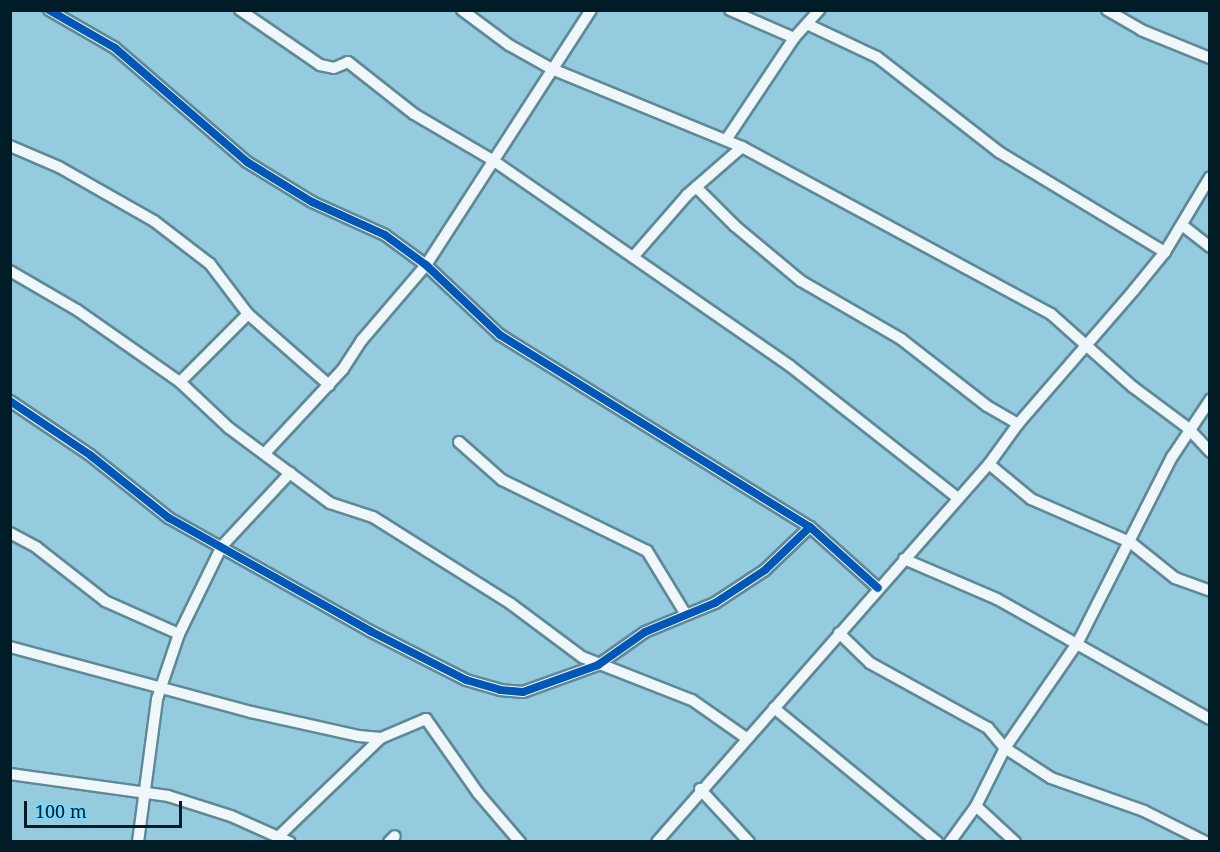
<!DOCTYPE html>
<html>
<head>
<meta charset="utf-8">
<style>
	body { margin:0 }
	#map { position:relative; width:1220px; height:852px; overflow:hidden; background:#94cbde; font-family:"Noto Serif",serif }
	div>[style] { position:absolute }
	[style*='--x'] { left:calc(var(--x)*1px); top:calc(var(--y)*1px); width:calc(var(--w)*1px); rotate:calc(var(--a)*1deg) }
	.roads { filter:drop-shadow(2px 0 #5f8996) drop-shadow(-2px 0 #5f8996) drop-shadow(0 2px #5f8996) drop-shadow(0 -2px #5f8996) }
	.minor>* { height:10px; margin:-5px; padding:0 5px; transform-origin:5px; border-radius:5px; background:#eff7fa }
	.cycleway>* { height:8px; margin:-4px; padding:0 4px; transform-origin:4px; border-radius:4px; background:#0057b8 }
	span { translate:-50% -50%; white-space:nowrap; text-align:center; line-height:1.15; -webkit-text-stroke:4.5px #75dafd; paint-order:stroke }
	.frame { position:absolute; inset:0; border:12px solid #001d27; pointer-events:none }
	.scale { position:absolute; left:24px; top:801px; width:158px; height:27px; box-sizing:border-box; border:3px solid #001d27; border-top:0; padding-left:8px; font-size:18px; line-height:21px; white-space:nowrap; color:#001d27; -webkit-text-stroke:4px #75dafd; paint-order:stroke }
</style>
</head>
<body>
<div id="map">
	<div class="roads">
		<div class="minor">
			<i style="--x:49;--y:10;--w:76;--a:29.9"></i>
			<i style="--x:115;--y:48;--w:174;--a:40.8"></i>
			<i style="--x:247;--y:162;--w:76;--a:31.6"></i>
			<i style="--x:312;--y:202;--w:80;--a:24.3"></i>
			<i style="--x:385;--y:235;--w:51;--a:36.2"></i>
			<i style="--x:426;--y:265;--w:102;--a:43.4"></i>
			<i style="--x:500;--y:335;--w:365;--a:31.8"></i>
			<i style="--x:810;--y:527;--w:91;--a:41.9"></i>
			<i style="--x:240;--y:10;--w:97;--a:34.5"></i>
			<i style="--x:320;--y:65;--w:14;--a:12"></i>
			<i style="--x:334;--y:68;--w:15;--a:-23"></i>
			<i style="--x:348;--y:62;--w:84;--a:38.2"></i>
			<i style="--x:414;--y:114;--w:93;--a:30.4"></i>
			<i style="--x:494;--y:161;--w:360;--a:34.7"></i>
			<i style="--x:790;--y:366;--w:214;--a:38.2"></i>
			<i style="--x:462;--y:10;--w:59;--a:36.7"></i>
			<i style="--x:509;--y:45;--w:49;--a:29.2"></i>
			<i style="--x:552;--y:69;--w:205;--a:22.3"></i>
			<i style="--x:742;--y:147;--w:351;--a:28.4"></i>
			<i style="--x:1051;--y:314;--w:110;--a:41.7"></i>
			<i style="--x:1133;--y:387;--w:69;--a:36.7"></i>
			<i style="--x:1188;--y:428;--w:33;--a:47"></i>
			<i style="--x:730;--y:10;--w:70;--a:23.6"></i>
			<i style="--x:1107;--y:10;--w:39;--a:30"></i>
			<i style="--x:1141;--y:30;--w:74;--a:22.1"></i>
			<i style="--x:809;--y:25;--w:75;--a:25.2"></i>
			<i style="--x:877;--y:57;--w:155;--a:37.9"></i>
			<i style="--x:999;--y:152;--w:194;--a:31.1"></i>
			<i style="--x:726;--y:140;--w:123;--a:-56.3"></i>
			<i style="--x:794;--y:38;--w:38;--a:-48"></i>
			<i style="--x:10;--y:146;--w:53;--a:23.2"></i>
			<i style="--x:59;--y:167;--w:109;--a:29.6"></i>
			<i style="--x:154;--y:221;--w:71;--a:37.5"></i>
			<i style="--x:210;--y:264;--w:63;--a:52.8"></i>
			<i style="--x:248;--y:314;--w:108;--a:41.2"></i>
			<i style="--x:696;--y:187;--w:55;--a:45"></i>
			<i style="--x:735;--y:226;--w:86;--a:39.8"></i>
			<i style="--x:801;--y:281;--w:116;--a:30.1"></i>
			<i style="--x:901;--y:339;--w:109;--a:37.9"></i>
			<i style="--x:987;--y:406;--w:36;--a:30"></i>
			<i style="--x:1182;--y:225;--w:36;--a:38"></i>
			<i style="--x:633;--y:257;--w:82;--a:-48.9"></i>
			<i style="--x:687;--y:195;--w:73;--a:-41.1"></i>
			<i style="--x:10;--y:271;--w:78;--a:30.2"></i>
			<i style="--x:77;--y:310;--w:126;--a:35"></i>
			<i style="--x:180;--y:382;--w:67;--a:43.2"></i>
			<i style="--x:229;--y:428;--w:126;--a:36.6"></i>
			<i style="--x:330;--y:503;--w:45;--a:18"></i>
			<i style="--x:373;--y:517;--w:163;--a:32.2"></i>
			<i style="--x:511;--y:604;--w:89;--a:36.7"></i>
			<i style="--x:582;--y:657;--w:118;--a:21.4"></i>
			<i style="--x:692;--y:700;--w:66;--a:35.1"></i>
			<i style="--x:180;--y:382;--w:96;--a:-45"></i>
			<i style="--x:10;--y:401;--w:97;--a:34"></i>
			<i style="--x:90;--y:455;--w:101;--a:38.6"></i>
			<i style="--x:169;--y:518;--w:231;--a:29.3"></i>
			<i style="--x:370;--y:631;--w:108;--a:27"></i>
			<i style="--x:466;--y:680;--w:35;--a:16"></i>
			<i style="--x:500;--y:690;--w:23;--a:5"></i>
			<i style="--x:523;--y:692;--w:80;--a:-19.8"></i>
			<i style="--x:598;--y:665;--w:57;--a:-35.1"></i>
			<i style="--x:645;--y:632;--w:76;--a:-22.5"></i>
			<i style="--x:715;--y:603;--w:60;--a:-33.4"></i>
			<i style="--x:765;--y:570;--w:62;--a:-43.7"></i>
			<i style="--x:459;--y:442;--w:57;--a:41.5"></i>
			<i style="--x:502;--y:480;--w:161;--a:26.1"></i>
			<i style="--x:647;--y:551;--w:73;--a:58.5"></i>
			<i style="--x:266;--y:452;--w:113;--a:-47.1"></i>
			<i style="--x:343;--y:369;--w:35;--a:-57"></i>
			<i style="--x:362;--y:340;--w:99;--a:-49.5"></i>
			<i style="--x:426;--y:265;--w:304;--a:-57.1"></i>
			<i style="--x:989;--y:464;--w:55;--a:39.8"></i>
			<i style="--x:1031;--y:499;--w:108;--a:23.5"></i>
			<i style="--x:1130;--y:542;--w:58;--a:38.7"></i>
			<i style="--x:1175;--y:578;--w:37;--a:20"></i>
			<i style="--x:10;--y:533;--w:30;--a:28"></i>
			<i style="--x:36;--y:547;--w:88;--a:38"></i>
			<i style="--x:105;--y:601;--w:81;--a:24"></i>
			<i style="--x:904;--y:559;--w:101;--a:23.3"></i>
			<i style="--x:997;--y:599;--w:244;--a:29.4"></i>
			<i style="--x:839;--y:633;--w:43;--a:44.1"></i>
			<i style="--x:870;--y:663;--w:135;--a:28.8"></i>
			<i style="--x:988;--y:728;--w:26;--a:50"></i>
			<i style="--x:1005;--y:748;--w:55;--a:33.1"></i>
			<i style="--x:1051;--y:778;--w:99;--a:19.5"></i>
			<i style="--x:1144;--y:811;--w:69;--a:26.6"></i>
			<i style="--x:10;--y:647;--w:250;--a:15.1"></i>
			<i style="--x:251;--y:712;--w:111;--a:12.5"></i>
			<i style="--x:359;--y:736;--w:22;--a:5"></i>
			<i style="--x:381;--y:738;--w:49;--a:-22.9"></i>
			<i style="--x:426;--y:719;--w:90;--a:54.9"></i>
			<i style="--x:478;--y:793;--w:65;--a:49.4"></i>
			<i style="--x:774;--y:708;--w:211;--a:39.4"></i>
			<i style="--x:10;--y:774;--w:160;--a:7.9"></i>
			<i style="--x:168;--y:796;--w:66;--a:17.6"></i>
			<i style="--x:231;--y:816;--w:64;--a:24.1"></i>
			<i style="--x:700;--y:789;--w:72;--a:47.2"></i>
			<i style="--x:976;--y:806;--w:53;--a:42.7"></i>
			<i style="--x:279;--y:836;--w:141;--a:-43.9"></i>
			<i style="--x:138;--y:842;--w:144;--a:-82.4"></i>
			<i style="--x:157;--y:699;--w:69;--a:-71.3"></i>
			<i style="--x:179;--y:634;--w:98;--a:-64"></i>
			<i style="--x:222;--y:546;--w:100;--a:-47"></i>
			<i style="--x:389;--y:842;--w:8;--a:-45"></i>
			<i style="--x:657;--y:842;--w:503;--a:-48.71"></i>
			<i style="--x:989;--y:464;--w:49;--a:-54.1"></i>
			<i style="--x:1018;--y:424;--w:177;--a:-49.1"></i>
			<i style="--x:1134;--y:290;--w:49;--a:-50.8"></i>
			<i style="--x:1165;--y:252;--w:87;--a:-59"></i>
			<i style="--x:950;--y:842;--w:44;--a:-54.2"></i>
			<i style="--x:976;--y:806;--w:65;--a:-63.4"></i>
			<i style="--x:1005;--y:748;--w:129;--a:-55.4"></i>
			<i style="--x:1078;--y:642;--w:208;--a:-63.1"></i>
			<i style="--x:1172;--y:457;--w:69;--a:-56.3"></i>
		</div>
	</div>
	<div class="cycleway">
		<i style="--x:49;--y:10;--w:76;--a:29.9"></i>
		<i style="--x:115;--y:48;--w:174;--a:40.8"></i>
		<i style="--x:247;--y:162;--w:76;--a:31.6"></i>
		<i style="--x:312;--y:202;--w:80;--a:24.3"></i>
		<i style="--x:385;--y:235;--w:51;--a:36.2"></i>
		<i style="--x:426;--y:265;--w:102;--a:43.4"></i>
		<i style="--x:500;--y:335;--w:365;--a:31.8"></i>
		<i style="--x:810;--y:527;--w:91;--a:41.9"></i>
		<i style="--x:10;--y:401;--w:97;--a:34"></i>
		<i style="--x:90;--y:455;--w:101;--a:38.6"></i>
		<i style="--x:169;--y:518;--w:231;--a:29.3"></i>
		<i style="--x:370;--y:631;--w:108;--a:27"></i>
		<i style="--x:466;--y:680;--w:35;--a:16"></i>
		<i style="--x:500;--y:690;--w:23;--a:5"></i>
		<i style="--x:523;--y:692;--w:80;--a:-19.8"></i>
		<i style="--x:598;--y:665;--w:57;--a:-35.1"></i>
		<i style="--x:645;--y:632;--w:76;--a:-22.5"></i>
		<i style="--x:715;--y:603;--w:60;--a:-33.4"></i>
		<i style="--x:765;--y:570;--w:62;--a:-43.7"></i>
	</div>
	<div class="frame"></div>
	<div class="scale">100 m</div>
</div>
</body>
</html>
